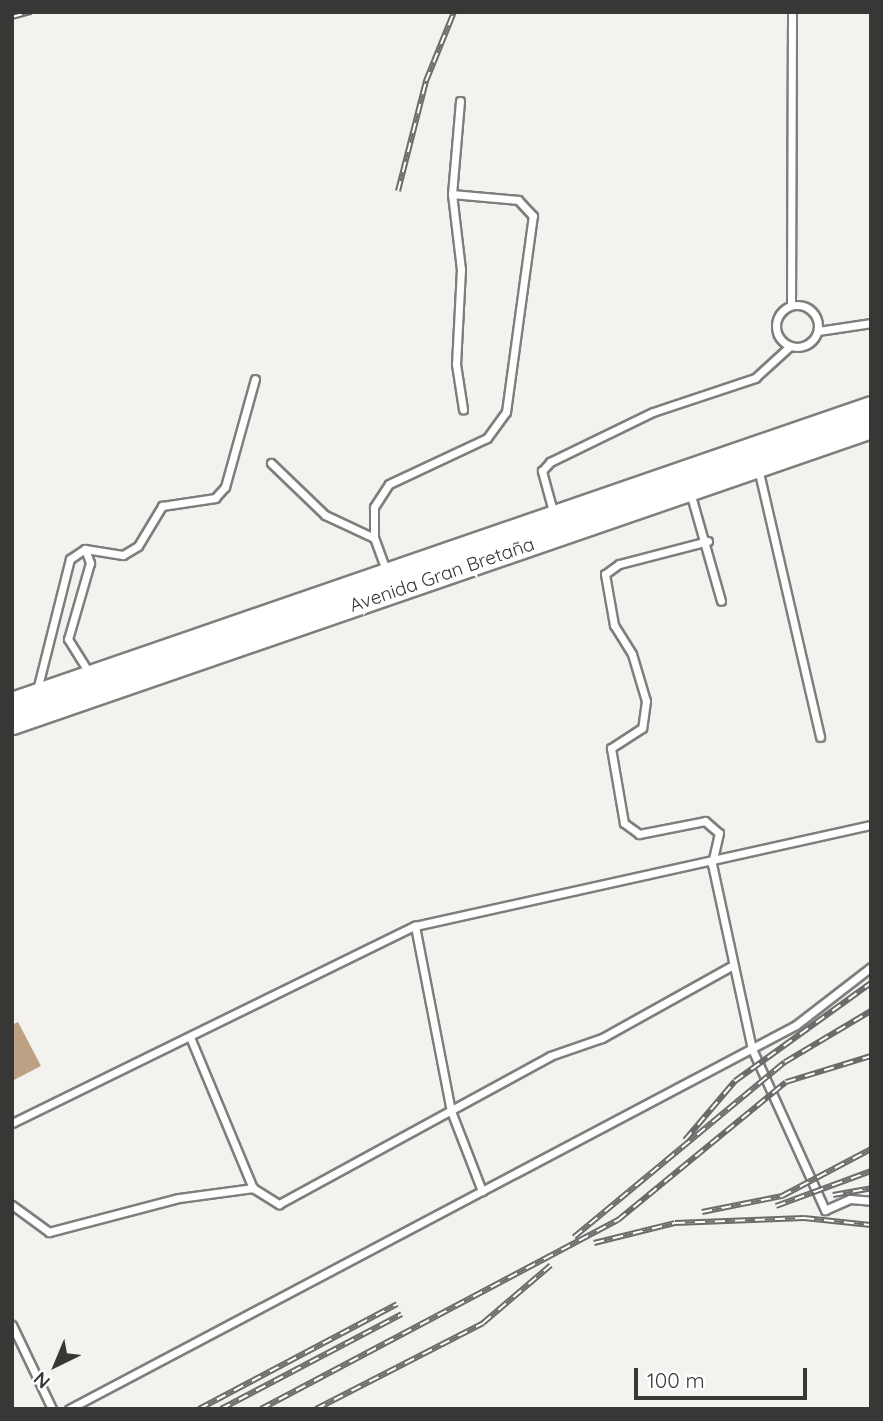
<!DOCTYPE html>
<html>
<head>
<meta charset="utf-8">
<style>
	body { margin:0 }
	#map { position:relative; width:883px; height:1421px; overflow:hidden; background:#f4f2ef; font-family:Quicksand,sans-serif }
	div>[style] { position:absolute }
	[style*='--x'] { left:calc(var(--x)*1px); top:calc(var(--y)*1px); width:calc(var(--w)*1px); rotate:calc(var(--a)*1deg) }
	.water>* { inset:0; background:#bda185 }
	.roads { filter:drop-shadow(2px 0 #807e7c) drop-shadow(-2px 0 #807e7c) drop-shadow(0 2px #807e7c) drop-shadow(0 -2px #807e7c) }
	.lane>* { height:7px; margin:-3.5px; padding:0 3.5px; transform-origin:3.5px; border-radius:3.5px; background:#fff }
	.lane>.ring { margin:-3.5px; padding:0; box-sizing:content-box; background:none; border:7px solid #fff; border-radius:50% }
	.primary>* { height:21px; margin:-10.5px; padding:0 10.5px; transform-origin:10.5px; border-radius:10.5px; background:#fff }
	.rail>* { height:6px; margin-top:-3px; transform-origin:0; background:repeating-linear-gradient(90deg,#fff 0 10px,#6c6b69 0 20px); box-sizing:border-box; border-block:2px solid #6c6b69 }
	span { translate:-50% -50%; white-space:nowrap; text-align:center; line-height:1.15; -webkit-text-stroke:7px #fff; paint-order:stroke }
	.street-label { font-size:19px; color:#383736 }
	.frame { position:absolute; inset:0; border:14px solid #383736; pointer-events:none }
	.north { position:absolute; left:21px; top:1330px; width:70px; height:70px; -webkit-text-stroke:5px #fff; paint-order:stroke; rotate:223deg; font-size:19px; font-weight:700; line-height:28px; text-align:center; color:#383736 }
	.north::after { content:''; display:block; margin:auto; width:24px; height:32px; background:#383736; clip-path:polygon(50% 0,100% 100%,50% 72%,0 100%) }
	.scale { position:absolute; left:634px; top:1368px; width:173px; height:32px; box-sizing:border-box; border:4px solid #383736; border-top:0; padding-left:9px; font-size:21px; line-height:24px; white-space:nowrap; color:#383736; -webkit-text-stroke:5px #fff; paint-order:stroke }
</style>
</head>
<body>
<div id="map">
	<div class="water">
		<i style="clip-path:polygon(18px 1022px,41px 1066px,12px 1081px,12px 1025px)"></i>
	</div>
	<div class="roads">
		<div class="lane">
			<i style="--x:460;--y:101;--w:93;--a:94.9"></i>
			<i style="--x:452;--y:194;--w:76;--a:83.2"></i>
			<i style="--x:461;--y:269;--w:95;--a:93"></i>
			<i style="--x:456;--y:364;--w:46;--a:81.2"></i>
			<i style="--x:791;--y:305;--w:293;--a:-89.8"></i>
			<i class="ring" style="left:776px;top:305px;width:35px;height:35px"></i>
			<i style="--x:818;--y:331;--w:54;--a:-8.6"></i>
			<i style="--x:271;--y:463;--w:75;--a:43.9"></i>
			<i style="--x:325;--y:515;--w:54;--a:25.1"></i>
			<i style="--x:758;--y:468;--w:276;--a:77"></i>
			<i style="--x:690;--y:492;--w:113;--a:74.1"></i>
			<i style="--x:554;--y:515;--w:46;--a:-105.3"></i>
			<i style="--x:542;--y:471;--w:12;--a:-48"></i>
			<i style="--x:550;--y:462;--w:114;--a:-25.9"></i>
			<i style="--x:653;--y:412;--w:108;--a:-18.4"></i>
			<i style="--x:755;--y:378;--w:47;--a:-42.4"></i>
			<i style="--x:708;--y:541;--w:92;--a:165.5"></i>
			<i style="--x:619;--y:564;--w:17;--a:144"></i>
			<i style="--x:605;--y:574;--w:52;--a:80"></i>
			<i style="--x:614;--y:625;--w:34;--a:58"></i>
			<i style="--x:632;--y:654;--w:49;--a:73.4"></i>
			<i style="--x:646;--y:701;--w:27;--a:98"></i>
			<i style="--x:642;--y:728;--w:37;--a:147"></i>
			<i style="--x:611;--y:748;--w:76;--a:80.2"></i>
			<i style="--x:624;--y:823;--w:19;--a:36"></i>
			<i style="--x:639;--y:834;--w:67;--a:-11.1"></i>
			<i style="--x:705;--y:821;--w:18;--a:41"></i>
			<i style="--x:719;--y:833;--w:32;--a:103"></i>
			<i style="--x:712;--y:864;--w:189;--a:77.8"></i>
			<i style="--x:752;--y:1049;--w:177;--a:65.6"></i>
			<i style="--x:825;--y:1210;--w:27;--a:-24"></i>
			<i style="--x:850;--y:1199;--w:21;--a:5"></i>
			<i style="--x:85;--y:549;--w:15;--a:70"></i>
			<i style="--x:90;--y:563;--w:79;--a:106.1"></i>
			<i style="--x:68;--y:639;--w:40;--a:58"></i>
			<i style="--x:387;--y:573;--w:37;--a:-110"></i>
			<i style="--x:374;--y:538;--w:31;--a:-90"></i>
			<i style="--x:374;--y:507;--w:27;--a:-57"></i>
			<i style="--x:389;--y:484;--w:108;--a:-25.1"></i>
			<i style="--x:487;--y:438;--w:32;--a:-54"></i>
			<i style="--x:506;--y:412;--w:198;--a:-82.2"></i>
			<i style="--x:533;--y:216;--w:22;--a:-133"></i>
			<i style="--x:518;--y:200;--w:66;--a:-174.8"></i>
			<i style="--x:37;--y:690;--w:135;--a:-75.9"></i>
			<i style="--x:70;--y:559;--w:18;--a:-34"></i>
			<i style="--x:85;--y:549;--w:38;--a:9"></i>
			<i style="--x:123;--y:555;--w:17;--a:-31"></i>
			<i style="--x:138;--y:546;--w:47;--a:-59"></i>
			<i style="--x:162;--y:506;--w:54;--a:-8.6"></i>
			<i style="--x:215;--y:498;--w:15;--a:-48"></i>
			<i style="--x:225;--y:487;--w:112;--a:-74.5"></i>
			<i style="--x:415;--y:926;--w:188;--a:79"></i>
			<i style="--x:451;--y:1111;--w:86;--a:68.8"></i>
			<i style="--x:190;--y:1037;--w:164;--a:67.4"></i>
			<i style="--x:253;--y:1188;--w:31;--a:32"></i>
			<i style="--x:279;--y:1204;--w:309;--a:-28.6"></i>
			<i style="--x:550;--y:1056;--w:55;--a:-19.1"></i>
			<i style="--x:602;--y:1038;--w:150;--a:-29.1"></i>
			<i style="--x:12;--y:1123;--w:449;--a:-26.1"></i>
			<i style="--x:415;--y:926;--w:467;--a:-12.5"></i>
			<i style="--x:12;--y:1205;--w:46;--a:36.1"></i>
			<i style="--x:49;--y:1232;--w:134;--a:-14.7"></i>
			<i style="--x:179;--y:1198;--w:75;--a:-7.7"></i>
			<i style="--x:12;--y:1325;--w:93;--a:64.5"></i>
			<i style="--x:69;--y:1409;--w:822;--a:-27.84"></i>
			<i style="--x:796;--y:1025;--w:95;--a:-37.7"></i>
		</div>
		<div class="primary">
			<i style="--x:12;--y:703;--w:909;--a:-19.01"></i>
			<i style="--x:12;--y:723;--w:909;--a:-19.01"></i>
		</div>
	</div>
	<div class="rail">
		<i style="--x:12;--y:17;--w:20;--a:-15"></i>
		<i style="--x:398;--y:191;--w:114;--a:-75.7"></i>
		<i style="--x:426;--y:81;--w:74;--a:-67.9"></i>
		<i style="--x:685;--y:1140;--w:77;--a:-49.7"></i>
		<i style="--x:735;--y:1081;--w:168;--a:-35.8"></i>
		<i style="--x:833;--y:1195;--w:39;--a:-10"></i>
		<i style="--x:776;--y:1206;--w:101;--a:-20.2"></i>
		<i style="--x:702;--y:1212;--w:82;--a:-11.3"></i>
		<i style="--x:782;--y:1196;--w:101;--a:-27.8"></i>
		<i style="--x:574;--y:1237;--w:274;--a:-39.7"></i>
		<i style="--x:785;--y:1062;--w:100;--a:-30.7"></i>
		<i style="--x:594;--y:1243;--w:83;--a:-13.9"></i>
		<i style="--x:675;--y:1223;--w:129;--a:-2.2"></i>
		<i style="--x:804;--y:1218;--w:67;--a:6"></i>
		<i style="--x:199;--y:1409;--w:224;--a:-27.9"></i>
		<i style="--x:221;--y:1409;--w:204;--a:-27.7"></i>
		<i style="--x:261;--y:1409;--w:404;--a:-27.9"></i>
		<i style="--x:618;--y:1220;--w:217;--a:-39.4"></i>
		<i style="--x:786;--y:1082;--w:89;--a:-17"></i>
		<i style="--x:316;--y:1409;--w:188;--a:-27.2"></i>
		<i style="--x:483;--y:1323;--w:89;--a:-40.5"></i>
	</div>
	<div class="street-label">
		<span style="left:442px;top:575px;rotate:-19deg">Avenida Gran Bretaña</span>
	</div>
	<div class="frame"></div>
	<div class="north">N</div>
	<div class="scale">100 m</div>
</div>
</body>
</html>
